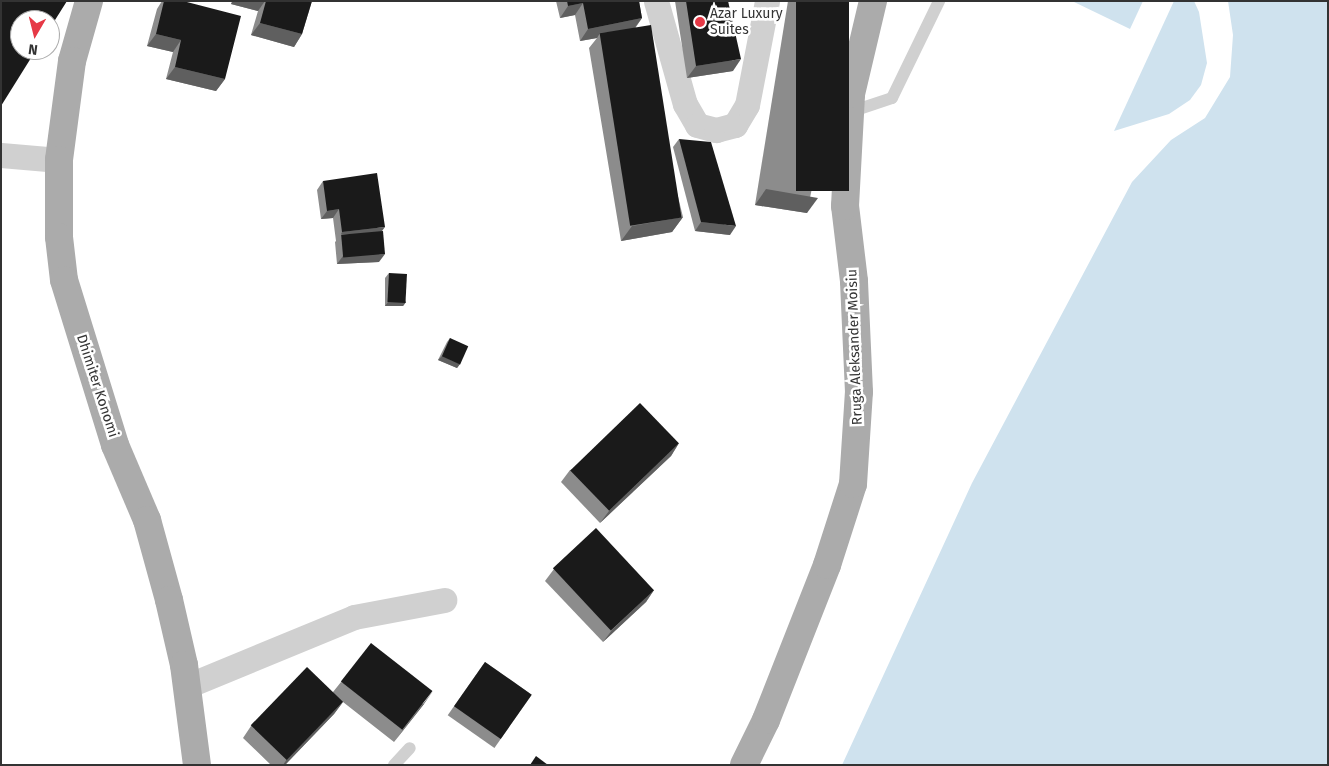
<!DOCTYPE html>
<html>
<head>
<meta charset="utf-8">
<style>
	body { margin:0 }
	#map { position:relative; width:1329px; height:766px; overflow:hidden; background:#fff; font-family:"Fira Sans",sans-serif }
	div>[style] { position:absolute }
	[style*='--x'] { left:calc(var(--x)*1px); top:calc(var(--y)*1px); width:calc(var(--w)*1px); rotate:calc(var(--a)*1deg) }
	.water>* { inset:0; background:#cfe2ee }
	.lane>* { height:12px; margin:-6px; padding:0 6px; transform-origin:6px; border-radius:6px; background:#d0d0d0 }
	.street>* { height:25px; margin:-12.5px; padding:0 12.5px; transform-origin:12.5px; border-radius:12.5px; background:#d0d0d0 }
	.primary>* { height:28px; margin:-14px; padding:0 14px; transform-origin:14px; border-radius:14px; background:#ababab }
	.wall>* { inset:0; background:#8c8c8c; transform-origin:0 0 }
	.shaded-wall>* { inset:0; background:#5f5f5f }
	.building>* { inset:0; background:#1a1a1a; transform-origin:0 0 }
	.dots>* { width:14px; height:14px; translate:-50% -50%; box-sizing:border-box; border:2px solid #fff; border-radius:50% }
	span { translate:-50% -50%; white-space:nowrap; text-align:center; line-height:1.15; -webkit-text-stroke:5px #fff; paint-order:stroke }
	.poi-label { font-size:14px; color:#333 }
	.left { translate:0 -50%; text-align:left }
	.street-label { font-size:14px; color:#333 }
	.frame { position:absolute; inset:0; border:2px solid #333; pointer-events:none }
	.north { position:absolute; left:10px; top:10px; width:50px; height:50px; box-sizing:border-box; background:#fff; border:1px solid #adadad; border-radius:50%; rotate:188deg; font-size:14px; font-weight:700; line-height:20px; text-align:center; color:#333 }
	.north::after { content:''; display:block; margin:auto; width:18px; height:22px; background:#e63946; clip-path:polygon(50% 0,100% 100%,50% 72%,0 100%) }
</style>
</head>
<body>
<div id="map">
	<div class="water">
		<i style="clip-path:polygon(1072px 1px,1143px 1px,1130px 29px)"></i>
		<i style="clip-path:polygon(1174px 1px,1194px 1px,1199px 12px,1207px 63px,1201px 85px,1190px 100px,1169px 114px,1114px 131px)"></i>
		<i style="clip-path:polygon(1228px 1px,1328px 1px,1328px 765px,842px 765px,972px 483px,1132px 182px,1171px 140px,1205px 118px,1230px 77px,1233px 35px)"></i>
	</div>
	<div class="lane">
		<i style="--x:850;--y:112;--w:44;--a:-18.4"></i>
		<i style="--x:892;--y:98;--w:108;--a:-64.1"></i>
		<i style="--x:394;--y:765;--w:23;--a:-47"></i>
	</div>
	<div class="street">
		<i style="--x:656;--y:1;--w:107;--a:74.3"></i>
		<i style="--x:685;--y:104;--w:24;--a:60"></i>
		<i style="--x:697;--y:125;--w:20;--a:15"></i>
		<i style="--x:716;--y:130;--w:20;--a:-15"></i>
		<i style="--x:735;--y:125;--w:23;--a:-59"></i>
		<i style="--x:747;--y:105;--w:106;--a:-79.1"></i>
		<i style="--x:1;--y:155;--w:58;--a:4.9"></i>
		<i style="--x:187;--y:686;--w:181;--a:-22.4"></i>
		<i style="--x:354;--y:617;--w:92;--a:-10.7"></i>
	</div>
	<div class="primary">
		<i style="--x:89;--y:1;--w:62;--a:105.8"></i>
		<i style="--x:72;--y:61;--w:100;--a:97.5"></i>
		<i style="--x:59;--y:160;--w:77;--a:90"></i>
		<i style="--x:59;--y:237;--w:43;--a:83.4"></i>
		<i style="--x:64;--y:280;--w:173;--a:72.8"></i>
		<i style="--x:115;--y:445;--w:82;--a:66.9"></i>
		<i style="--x:147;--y:520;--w:83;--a:74.6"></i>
		<i style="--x:169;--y:600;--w:67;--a:77"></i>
		<i style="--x:184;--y:665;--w:101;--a:82.6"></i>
		<i style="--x:744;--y:765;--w:50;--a:-63.9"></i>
		<i style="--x:766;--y:720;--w:167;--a:-68.5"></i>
		<i style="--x:827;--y:565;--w:85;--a:-72.2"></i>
		<i style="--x:853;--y:484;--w:92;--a:-86.3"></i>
		<i style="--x:859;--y:392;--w:111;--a:-92.6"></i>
		<i style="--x:854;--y:281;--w:76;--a:-96.8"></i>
		<i style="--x:845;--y:206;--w:112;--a:-86.9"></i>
		<i style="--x:851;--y:94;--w:96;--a:-76.7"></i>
	</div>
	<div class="wall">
		<i style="clip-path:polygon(162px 1px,183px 1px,225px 79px,216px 91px,166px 79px,173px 52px,147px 46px,157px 9px)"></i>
		<i style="clip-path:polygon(232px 1px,312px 1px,302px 34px,294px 47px,251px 35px,258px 11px,231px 4px)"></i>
		<i style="clip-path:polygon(556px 1px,639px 1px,642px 18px,636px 27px,683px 217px,672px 232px,621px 241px,589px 48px,597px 38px,580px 41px,575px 15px,560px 18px)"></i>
		<i style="clip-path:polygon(675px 1px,728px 1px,733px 71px,687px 78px)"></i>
		<i style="clip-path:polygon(788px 1px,849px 1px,807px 213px,755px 205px)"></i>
		<i style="clip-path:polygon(679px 139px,730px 235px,695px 231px,673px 147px)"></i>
		<i style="clip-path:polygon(323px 181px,381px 231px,379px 262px,337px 264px,335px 242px,336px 241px,333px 218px,321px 219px,317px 190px)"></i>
		<i style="clip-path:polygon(389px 273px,406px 302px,403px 306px,385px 306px,385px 278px)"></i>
		<i style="clip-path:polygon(450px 338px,460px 364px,457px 368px,438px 360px,447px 342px)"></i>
		<i style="clip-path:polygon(679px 443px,671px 456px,600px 523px,561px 482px,570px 470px)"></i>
		<i style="clip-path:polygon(554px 569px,654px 590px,646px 602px,603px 642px,545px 581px)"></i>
		<i style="left:485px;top:662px;width:57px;height:65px;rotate:35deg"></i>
		<i style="clip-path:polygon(341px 682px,424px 704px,394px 742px,343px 702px,334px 714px,285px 765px,271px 765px,243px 738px,251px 726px,333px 692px)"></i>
	</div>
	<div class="shaded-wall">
		<i style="clip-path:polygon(233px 1px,265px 1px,258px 11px,231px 4px)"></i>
		<i style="clip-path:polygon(583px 3px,575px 15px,560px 18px,568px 6px)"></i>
		<i style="clip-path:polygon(642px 18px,633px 30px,600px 33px,597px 38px,580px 41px,588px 29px)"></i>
		<i style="clip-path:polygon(260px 23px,302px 34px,294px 47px,251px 35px)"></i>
		<i style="clip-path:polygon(156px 34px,181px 40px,173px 52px,147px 46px)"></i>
		<i style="clip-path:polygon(741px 59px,733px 71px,687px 78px,696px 66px)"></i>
		<i style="clip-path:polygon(175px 67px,225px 79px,216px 91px,166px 79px)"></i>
		<i style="clip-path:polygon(766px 189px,818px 198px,807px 213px,755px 205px)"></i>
		<i style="clip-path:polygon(339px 209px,333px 218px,321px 219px,327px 211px)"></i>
		<i style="clip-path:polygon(683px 217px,672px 232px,621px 241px,632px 226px)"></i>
		<i style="clip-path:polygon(701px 222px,736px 226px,730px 235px,695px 231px)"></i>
		<i style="clip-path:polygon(385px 227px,379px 235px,341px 234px,342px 232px)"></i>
		<i style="clip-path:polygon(385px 254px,379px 262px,337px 264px,343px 256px)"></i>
		<i style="clip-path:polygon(388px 302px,406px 302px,403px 306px,385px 306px)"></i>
		<i style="clip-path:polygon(442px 356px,460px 364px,457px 368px,438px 360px)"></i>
		<i style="clip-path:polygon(679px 443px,671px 456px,600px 523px,609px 511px)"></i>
		<i style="clip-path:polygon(654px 590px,646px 602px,603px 642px,612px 630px)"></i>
		<i style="clip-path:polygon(433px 691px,424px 704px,394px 742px,403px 730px)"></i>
		<i style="clip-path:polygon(343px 702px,334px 714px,285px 765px,283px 765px,287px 759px)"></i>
	</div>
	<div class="building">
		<i style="clip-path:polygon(1px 1px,67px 1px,50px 28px,50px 20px,20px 20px,20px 50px,36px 50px,1px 106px)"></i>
		<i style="clip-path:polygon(164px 1px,183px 1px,241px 16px,225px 79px,175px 67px,181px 40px,156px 34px)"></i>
		<i style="clip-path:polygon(266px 1px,312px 1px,302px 34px,260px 23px)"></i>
		<i style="clip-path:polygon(567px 1px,639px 1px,642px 18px,588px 29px,583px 3px,568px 6px)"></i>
		<i style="clip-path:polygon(686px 1px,728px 1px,741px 59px,696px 66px)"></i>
		<i style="left:796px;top:1px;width:53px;height:190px"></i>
		<i style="left:651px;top:25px;width:195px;height:52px;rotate:81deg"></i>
		<i style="clip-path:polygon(679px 139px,711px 142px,736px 226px,701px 222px)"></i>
		<i style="clip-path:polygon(377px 173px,385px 227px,342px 232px,339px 209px,327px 211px,323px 181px)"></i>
		<i style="left:383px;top:231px;width:23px;height:42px;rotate:85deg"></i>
		<i style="left:389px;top:273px;width:18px;height:29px;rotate:3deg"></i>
		<i style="left:450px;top:338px;width:20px;height:20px;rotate:24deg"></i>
		<i style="left:640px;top:403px;width:56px;height:97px;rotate:46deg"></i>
		<i style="left:596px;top:528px;width:85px;height:59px;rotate:47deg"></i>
		<i style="left:371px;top:643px;width:78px;height:49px;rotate:38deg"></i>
		<i style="left:485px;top:662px;width:57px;height:54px;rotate:35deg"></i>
		<i style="left:307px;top:667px;width:50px;height:81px;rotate:44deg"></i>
		<i style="clip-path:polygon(536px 756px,548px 765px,530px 765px)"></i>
	</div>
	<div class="dots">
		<i style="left:700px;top:22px;background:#e63946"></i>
	</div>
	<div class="poi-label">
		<span class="left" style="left:710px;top:22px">Azar Luxury<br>Suites</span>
	</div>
	<div class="street-label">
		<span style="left:855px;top:347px;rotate:-92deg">Rruga Aleksander Moisiu</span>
		<span style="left:97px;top:386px;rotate:72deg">Dhimiter Konomi</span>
	</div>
	<div class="frame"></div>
	<div class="north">N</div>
</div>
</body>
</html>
